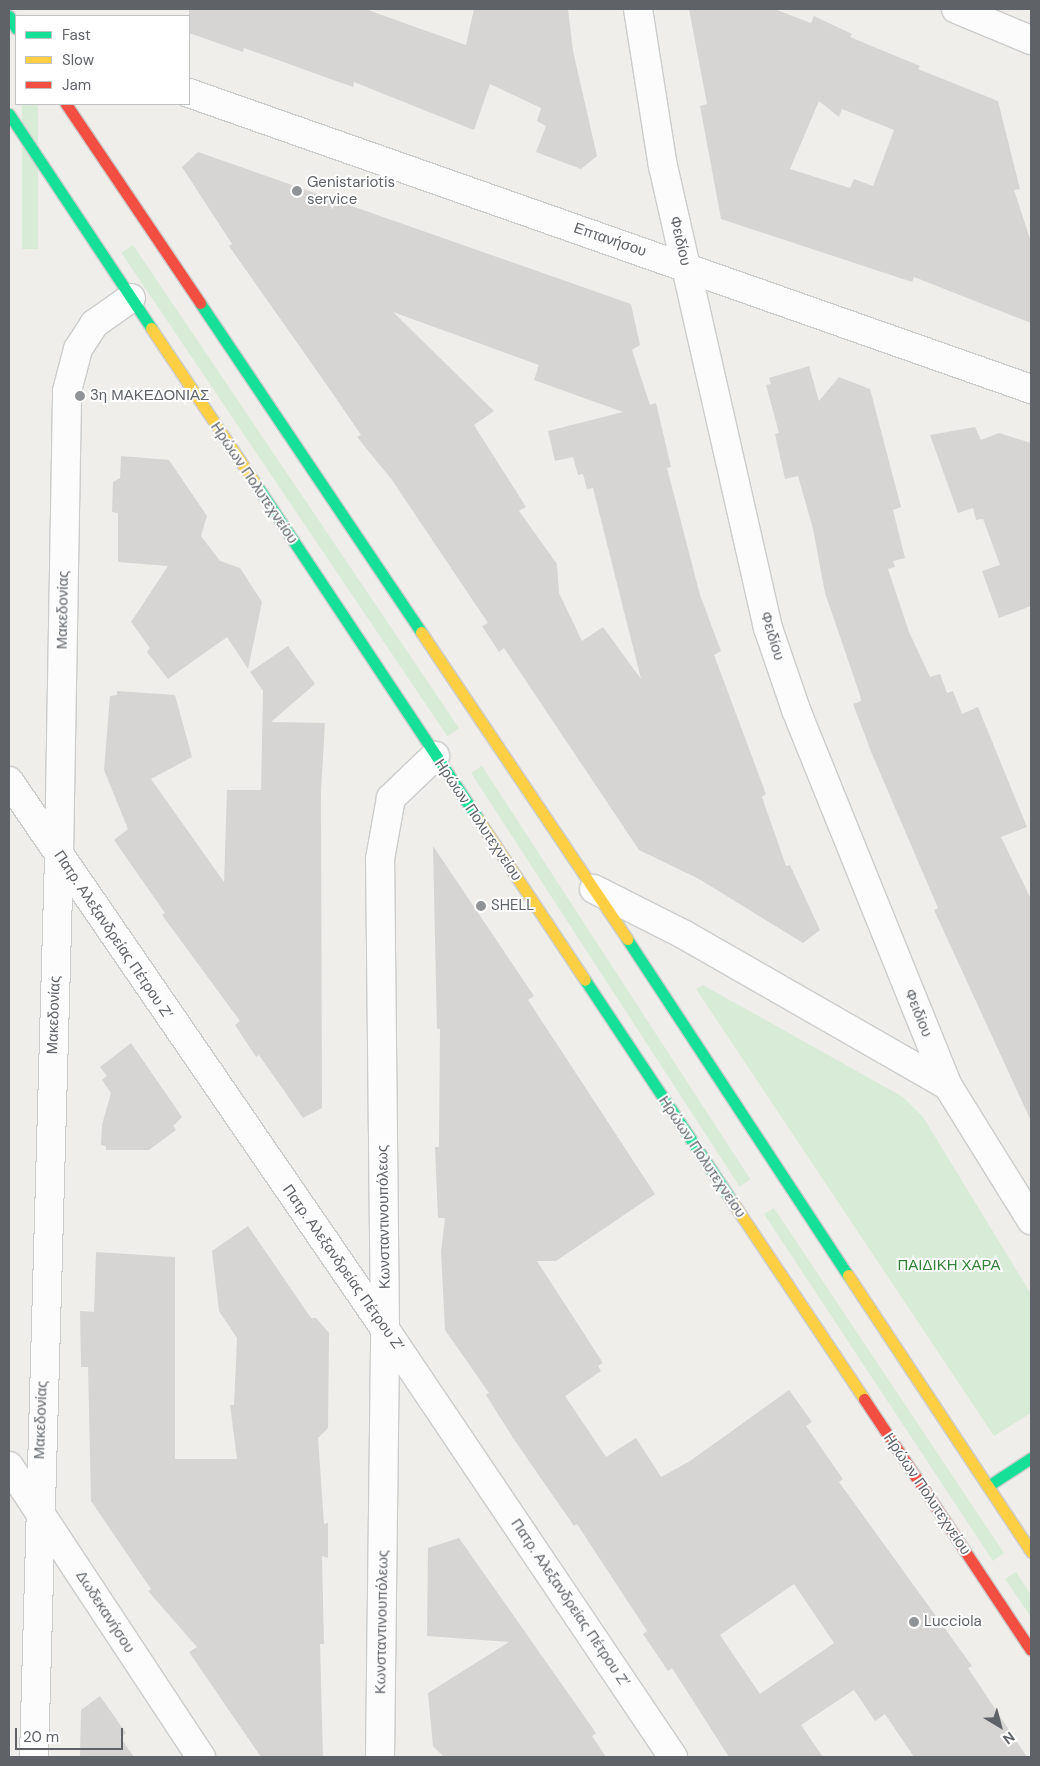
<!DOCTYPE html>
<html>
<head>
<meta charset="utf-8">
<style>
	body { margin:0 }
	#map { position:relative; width:1040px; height:1766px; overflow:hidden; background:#efeeea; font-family:"DM Sans",sans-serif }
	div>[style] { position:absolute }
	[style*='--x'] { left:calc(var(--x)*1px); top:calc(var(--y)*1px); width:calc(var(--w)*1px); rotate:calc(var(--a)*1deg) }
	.green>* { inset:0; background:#d8ebd6; transform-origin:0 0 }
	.building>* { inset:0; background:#d6d5d3 }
	.roads { filter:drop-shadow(1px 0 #cbcccc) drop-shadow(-1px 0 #cbcccc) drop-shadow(0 1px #cbcccc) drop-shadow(0 -1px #cbcccc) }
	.street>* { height:28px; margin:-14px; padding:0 14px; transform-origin:14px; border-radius:14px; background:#fdfcfc }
	.fast>* { height:11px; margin:-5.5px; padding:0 5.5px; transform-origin:5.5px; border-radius:5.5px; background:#16e098 }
	.slow>* { height:11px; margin:-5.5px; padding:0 5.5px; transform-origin:5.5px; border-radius:5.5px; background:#ffcf43 }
	.jam>* { height:11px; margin:-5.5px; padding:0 5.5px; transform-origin:5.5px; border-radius:5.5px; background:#f24e42 }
	.dots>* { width:14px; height:14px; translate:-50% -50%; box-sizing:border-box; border:2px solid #fff; border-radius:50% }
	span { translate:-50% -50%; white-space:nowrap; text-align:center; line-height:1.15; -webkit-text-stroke:4px #fff; paint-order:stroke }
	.poi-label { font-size:15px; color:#5f6368 }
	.left { translate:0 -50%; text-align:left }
	.street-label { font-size:15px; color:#5f6368 }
	.park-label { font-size:15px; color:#348238 }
	.frame { position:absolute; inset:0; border:10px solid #5f6368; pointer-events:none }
	.legend { position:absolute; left:15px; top:15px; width:175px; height:90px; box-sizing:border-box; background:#fff; border:1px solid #bfc1c3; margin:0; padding:6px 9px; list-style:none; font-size:15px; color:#5f6368 }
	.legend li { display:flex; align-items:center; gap:10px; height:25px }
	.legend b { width:25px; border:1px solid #bfc1c3 }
	.north { position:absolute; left:975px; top:1701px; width:50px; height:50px; -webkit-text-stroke:4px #fff; paint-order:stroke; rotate:143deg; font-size:14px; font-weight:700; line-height:20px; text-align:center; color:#5f6368 }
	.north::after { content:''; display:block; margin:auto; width:18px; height:22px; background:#5f6368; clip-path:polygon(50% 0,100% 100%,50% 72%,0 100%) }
	.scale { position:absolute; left:15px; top:1728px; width:108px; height:22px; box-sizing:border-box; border:2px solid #5f6368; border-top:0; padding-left:6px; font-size:15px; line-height:18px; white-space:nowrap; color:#5f6368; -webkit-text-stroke:4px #fff; paint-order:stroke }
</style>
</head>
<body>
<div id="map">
	<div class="green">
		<i style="left:22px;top:104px;width:16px;height:145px"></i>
		<i style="left:133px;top:245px;width:583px;height:14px;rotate:56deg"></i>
		<i style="left:482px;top:766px;width:493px;height:13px;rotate:57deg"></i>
		<i style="clip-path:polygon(703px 985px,903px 1097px,923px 1117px,1031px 1294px,1031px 1413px,994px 1436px,696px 989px)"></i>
		<i style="clip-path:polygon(774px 1208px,1004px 1553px,993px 1561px,764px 1214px)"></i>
		<i style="clip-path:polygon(1016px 1572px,1031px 1595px,1031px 1617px,1005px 1579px)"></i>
	</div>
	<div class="building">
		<i style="clip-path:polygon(189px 9px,365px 9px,466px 45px,474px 9px,568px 9px,573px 51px,597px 156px,581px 169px,536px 152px,546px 126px,537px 121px,541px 108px,490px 84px,474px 130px,354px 82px,353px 87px,244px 48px,243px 52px,189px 33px)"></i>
		<i style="clip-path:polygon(evenodd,689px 9px,774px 9px,811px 23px,814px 16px,852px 34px,850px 37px,920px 66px,918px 69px,998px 101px,1020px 189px,1014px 190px,1031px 242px,1031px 323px,914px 277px,912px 282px,721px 219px,700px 106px,707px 104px,689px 9px,819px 101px,839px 117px,842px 109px,894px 130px,873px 186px,854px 179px,850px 188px,790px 169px,819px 101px)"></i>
		<i style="clip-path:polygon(evenodd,198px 152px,631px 304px,640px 345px,632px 350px,650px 405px,656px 403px,671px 467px,667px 468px,700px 595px,721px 651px,714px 655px,766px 794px,762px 797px,786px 866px,790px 865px,820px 930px,803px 943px,699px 879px,639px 850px,504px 648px,499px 652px,482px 626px,488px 623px,392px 480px,357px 437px,361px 435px,331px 391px,229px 246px,232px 244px,182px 167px,198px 152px,393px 312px,539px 365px,534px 380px,623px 412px,548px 431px,555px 461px,573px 457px,578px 475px,583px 474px,587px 489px,593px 488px,641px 679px,603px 627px,582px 641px,559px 593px,557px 564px,519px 511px,526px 507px,474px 425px,494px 411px,393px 312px)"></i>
		<i style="clip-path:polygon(809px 366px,819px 401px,839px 377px,870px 389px,901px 507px,893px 510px,905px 558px,893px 561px,895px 567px,888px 569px,909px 632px,930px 677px,940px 674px,947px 693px,953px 691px,962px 714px,978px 707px,1027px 827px,1001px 837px,1031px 899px,1031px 1121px,934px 910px,938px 908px,872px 754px,853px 704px,861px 701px,860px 695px,825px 593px,813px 529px,798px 476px,785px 479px,775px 434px,779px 433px,766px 385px,771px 384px,769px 378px)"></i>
		<i style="clip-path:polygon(975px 427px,981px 440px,999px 433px,1031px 443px,1031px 606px,999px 618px,982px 571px,1000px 565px,983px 519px,976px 520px,973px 508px,958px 513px,930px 435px)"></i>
		<i style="clip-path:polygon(121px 456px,169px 460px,207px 516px,201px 536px,220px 561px,240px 568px,262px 602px,248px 669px,227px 637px,168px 679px,147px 652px,150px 648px,131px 622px,168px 566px,118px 562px,118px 513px,112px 512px,113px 482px,120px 478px)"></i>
		<i style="clip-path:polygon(288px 646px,315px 684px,271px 722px,325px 723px,321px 792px,322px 1108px,303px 1118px,259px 1055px,256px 1057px,235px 1025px,240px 1021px,162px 915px,165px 913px,114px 840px,128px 829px,104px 770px,110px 696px,117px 695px,117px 691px,175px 695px,192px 757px,151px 779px,224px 882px,227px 790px,261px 790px,263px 691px,250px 672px)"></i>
		<i style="clip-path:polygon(evenodd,433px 846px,534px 996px,528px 1000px,655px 1194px,556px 1261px,537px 1261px,603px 1363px,598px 1366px,601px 1371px,565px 1396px,606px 1457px,636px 1438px,661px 1477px,690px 1461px,789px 1390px,812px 1422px,806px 1426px,843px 1479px,839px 1482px,972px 1666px,968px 1668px,1027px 1757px,914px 1757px,885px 1714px,875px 1721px,854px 1690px,801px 1725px,823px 1757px,729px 1757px,672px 1668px,668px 1671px,643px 1634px,647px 1631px,577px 1524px,574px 1526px,513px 1438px,486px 1395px,489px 1393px,445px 1330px,441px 1252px,445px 1218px,438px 1218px,435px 1147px,439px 1147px,440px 1029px,437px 1029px,433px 846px,794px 1584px,834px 1643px,760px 1694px,720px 1635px,794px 1584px)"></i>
		<i style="clip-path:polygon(131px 1043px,182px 1117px,173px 1126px,176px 1130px,149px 1150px,106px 1150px,106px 1146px,101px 1145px,102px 1125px,111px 1093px,102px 1080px,107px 1076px,100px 1067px)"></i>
		<i style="clip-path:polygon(248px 1226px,311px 1318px,316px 1318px,329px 1333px,328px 1428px,318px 1438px,324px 1524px,328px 1523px,328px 1558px,322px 1556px,324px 1644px,320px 1644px,323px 1757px,261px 1757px,189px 1652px,197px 1647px,148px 1591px,151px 1589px,91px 1501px,88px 1367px,81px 1367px,80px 1311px,94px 1312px,96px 1252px,175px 1257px,175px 1459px,237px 1459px,230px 1405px,234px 1405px,237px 1338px,219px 1311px,212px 1251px)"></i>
		<i style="clip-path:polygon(459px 1538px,596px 1733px,592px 1736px,606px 1757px,444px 1757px,433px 1746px,428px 1693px,509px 1642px,427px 1636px,428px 1548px)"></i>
		<i style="clip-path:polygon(100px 1696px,126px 1733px,120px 1737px,134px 1757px,80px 1757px,81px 1710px)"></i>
	</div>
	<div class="roads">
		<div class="street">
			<i style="--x:638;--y:9;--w:159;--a:81"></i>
			<i style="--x:663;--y:166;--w:474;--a:77.2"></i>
			<i style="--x:768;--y:628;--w:87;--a:71.1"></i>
			<i style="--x:796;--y:710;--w:406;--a:68"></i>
			<i style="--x:948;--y:1086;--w:158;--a:58.2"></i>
			<i style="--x:956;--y:9;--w:81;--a:22.5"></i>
			<i style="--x:189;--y:93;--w:893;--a:19.37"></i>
			<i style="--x:9;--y:781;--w:665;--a:55.54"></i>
			<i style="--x:385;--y:1329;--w:516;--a:56.06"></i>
			<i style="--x:594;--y:889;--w:100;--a:26.8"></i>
			<i style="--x:683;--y:934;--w:305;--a:29.8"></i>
			<i style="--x:9;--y:1466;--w:349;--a:56.6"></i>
			<i style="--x:34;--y:1757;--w:901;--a:-88.41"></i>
			<i style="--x:59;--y:856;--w:465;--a:-89"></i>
			<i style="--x:67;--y:391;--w:43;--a:-75.3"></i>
			<i style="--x:78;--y:349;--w:30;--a:-57"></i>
			<i style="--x:94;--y:324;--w:45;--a:-35.1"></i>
			<i style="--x:380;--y:1757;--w:428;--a:-89.3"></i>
			<i style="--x:385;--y:1329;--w:470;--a:-90.6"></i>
			<i style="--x:380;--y:859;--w:62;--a:-79.8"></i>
			<i style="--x:391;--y:798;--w:61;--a:-43.7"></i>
		</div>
		<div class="fast">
			<i style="--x:9;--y:16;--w:14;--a:60"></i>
			<i style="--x:9;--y:114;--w:257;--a:56.4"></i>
			<i style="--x:200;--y:303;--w:396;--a:56.1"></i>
			<i style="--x:257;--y:486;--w:400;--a:56.4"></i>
			<i style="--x:627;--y:939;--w:402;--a:56.7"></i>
			<i style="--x:585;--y:980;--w:264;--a:56.4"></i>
			<i style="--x:988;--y:1486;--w:51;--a:-33.1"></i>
		</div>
		<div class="slow">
			<i style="--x:151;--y:328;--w:190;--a:56.1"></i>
			<i style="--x:421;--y:632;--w:370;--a:56.1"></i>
			<i style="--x:478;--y:819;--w:193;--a:56.4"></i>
			<i style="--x:731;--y:1200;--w:239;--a:56.2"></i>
			<i style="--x:848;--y:1275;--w:332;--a:56.5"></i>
		</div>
		<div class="jam">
			<i style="--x:66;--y:104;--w:240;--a:56"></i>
			<i style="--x:864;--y:1399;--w:301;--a:56.4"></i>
		</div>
	</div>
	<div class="dots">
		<i style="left:297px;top:191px;background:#919496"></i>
		<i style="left:80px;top:396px;background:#919496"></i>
		<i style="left:481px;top:906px;background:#919496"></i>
		<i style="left:914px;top:1622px;background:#919496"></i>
	</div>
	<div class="poi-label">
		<span class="left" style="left:307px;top:191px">Genistariotis<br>service</span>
		<span class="left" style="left:90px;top:396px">3η ΜΑΚΕΔΟΝΙΑΣ</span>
		<span class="left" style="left:491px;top:906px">SHELL</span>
		<span class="left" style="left:924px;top:1622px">Lucciola</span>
	</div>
	<div class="street-label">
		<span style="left:610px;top:240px;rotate:19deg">Επτανήσου</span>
		<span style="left:680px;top:241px;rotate:77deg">Φειδίου</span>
		<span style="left:254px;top:483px;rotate:56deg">Ηρώων Πολυτεχνείου</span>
		<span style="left:63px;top:610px;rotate:-89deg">Μακεδονίας</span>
		<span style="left:772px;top:636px;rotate:73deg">Φειδίου</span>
		<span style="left:478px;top:820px;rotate:56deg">Ηρώων Πολυτεχνείου</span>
		<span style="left:113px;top:935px;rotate:56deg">Πατρ. Αλεξανδρείας Πέτρου Ζ’</span>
		<span style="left:918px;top:1013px;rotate:68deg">Φειδίου</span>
		<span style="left:54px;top:1015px;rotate:-88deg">Μακεδονίας</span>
		<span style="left:702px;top:1157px;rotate:56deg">Ηρώων Πολυτεχνείου</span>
		<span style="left:384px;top:1217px;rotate:-91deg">Κωνσταντινουπόλεως</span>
		<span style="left:343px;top:1268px;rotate:55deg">Πατρ. Αλεξανδρείας Πέτρου Ζ’</span>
		<span style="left:41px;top:1420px;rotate:-88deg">Μακεδονίας</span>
		<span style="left:927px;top:1494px;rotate:56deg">Ηρώων Πολυτεχνείου</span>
		<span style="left:570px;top:1603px;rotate:56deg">Πατρ. Αλεξανδρείας Πέτρου Ζ’</span>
		<span style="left:105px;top:1612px;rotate:57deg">Δωδεκανήσου</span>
		<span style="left:382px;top:1622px;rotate:-89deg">Κωνσταντινουπόλεως</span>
	</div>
	<div class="park-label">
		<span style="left:949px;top:1266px">ΠΑΙΔΙΚΗ ΧΑΡΑ</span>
	</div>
	<div class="frame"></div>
	<ul class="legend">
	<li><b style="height:6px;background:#16e098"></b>Fast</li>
	<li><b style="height:6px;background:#ffcf43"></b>Slow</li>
	<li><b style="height:6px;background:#f24e42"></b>Jam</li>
	</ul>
	<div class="north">N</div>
	<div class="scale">20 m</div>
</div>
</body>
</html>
